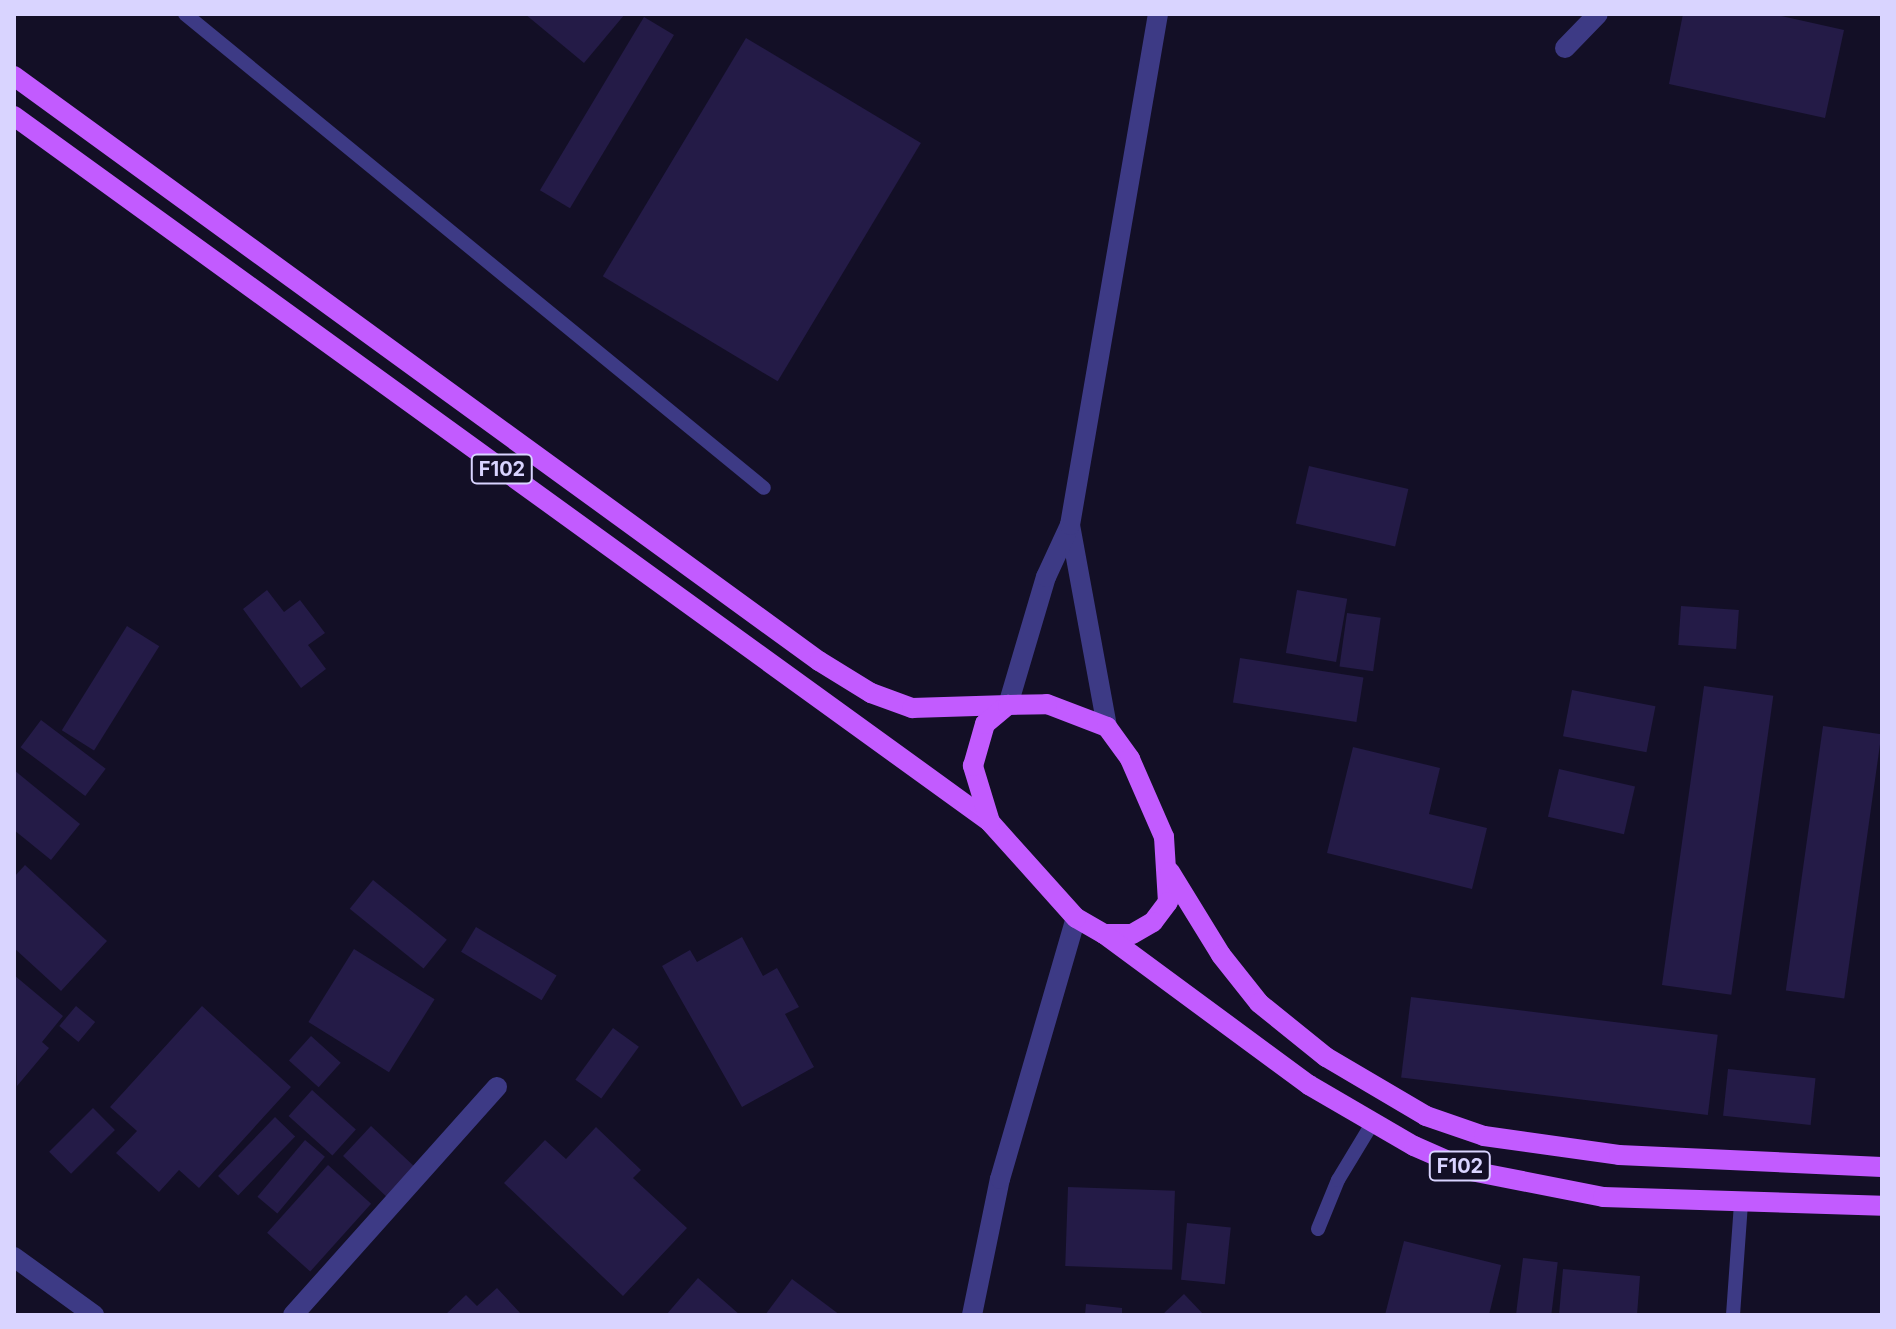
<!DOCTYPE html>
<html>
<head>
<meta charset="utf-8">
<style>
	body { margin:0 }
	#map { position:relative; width:1896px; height:1329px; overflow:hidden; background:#130f26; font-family:Inter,sans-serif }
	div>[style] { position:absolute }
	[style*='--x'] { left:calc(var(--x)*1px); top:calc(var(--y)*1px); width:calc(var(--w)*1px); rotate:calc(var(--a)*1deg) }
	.building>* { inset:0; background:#241b47; transform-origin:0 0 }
	.lane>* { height:14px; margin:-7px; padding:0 7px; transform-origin:7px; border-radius:7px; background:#3d3a85 }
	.street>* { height:20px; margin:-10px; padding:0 10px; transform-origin:10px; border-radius:10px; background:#3d3a85 }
	.primary>* { height:20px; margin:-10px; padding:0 10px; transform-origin:10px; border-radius:10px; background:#c25bff }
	span { translate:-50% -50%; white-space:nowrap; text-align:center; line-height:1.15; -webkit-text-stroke:8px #130f26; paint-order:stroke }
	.shield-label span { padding:2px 6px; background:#130f26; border:2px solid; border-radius:6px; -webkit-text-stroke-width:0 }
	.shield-label { font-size:20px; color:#d9d4ff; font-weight:700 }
	.frame { position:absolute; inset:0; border:16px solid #d9d4ff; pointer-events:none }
</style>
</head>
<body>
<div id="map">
	<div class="building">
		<i style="clip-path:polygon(525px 14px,625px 14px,584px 63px)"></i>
		<i style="clip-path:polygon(1683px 14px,1772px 14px,1844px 30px,1825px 118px,1669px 84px)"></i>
		<i style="left:644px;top:17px;width:35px;height:202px;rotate:31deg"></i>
		<i style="left:746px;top:38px;width:204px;height:278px;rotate:31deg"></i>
		<i style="left:1309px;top:466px;width:102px;height:59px;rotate:13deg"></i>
		<i style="clip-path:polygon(267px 590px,284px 612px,300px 600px,325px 633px,308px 645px,326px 669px,301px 688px,243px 609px)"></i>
		<i style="left:1297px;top:590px;width:51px;height:64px;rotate:10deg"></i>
		<i style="left:1681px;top:606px;width:58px;height:39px;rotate:4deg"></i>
		<i style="left:1347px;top:613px;width:34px;height:54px;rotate:8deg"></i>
		<i style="left:127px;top:626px;width:38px;height:123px;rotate:32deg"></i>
		<i style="left:1240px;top:658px;width:125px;height:45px;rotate:9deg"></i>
		<i style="left:1704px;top:686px;width:70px;height:302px;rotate:8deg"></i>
		<i style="left:1572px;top:690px;width:85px;height:47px;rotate:11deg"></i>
		<i style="left:41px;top:720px;width:81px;height:34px;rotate:37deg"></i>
		<i style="left:1823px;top:726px;width:59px;height:267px;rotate:8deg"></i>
		<i style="clip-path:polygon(1353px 747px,1440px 768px,1429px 814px,1487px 828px,1472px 889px,1327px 853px)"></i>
		<i style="left:1559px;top:769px;width:78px;height:49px;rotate:13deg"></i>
		<i style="clip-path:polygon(14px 770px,80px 824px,51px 860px,14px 830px)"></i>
		<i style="clip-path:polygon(25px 865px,107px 941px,61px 991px,14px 948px,14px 877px)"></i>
		<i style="left:373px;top:880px;width:95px;height:37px;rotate:39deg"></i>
		<i style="left:476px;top:927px;width:94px;height:29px;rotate:31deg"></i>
		<i style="clip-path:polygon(742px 937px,763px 976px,777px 968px,799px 1007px,785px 1014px,814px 1067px,742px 1107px,662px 966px,690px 950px,697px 962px)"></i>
		<i style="left:354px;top:949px;width:95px;height:86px;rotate:32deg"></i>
		<i style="clip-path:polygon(14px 975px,63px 1016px,42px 1042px,49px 1048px,17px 1086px)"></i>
		<i style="left:1411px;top:997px;width:309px;height:81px;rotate:7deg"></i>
		<i style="left:76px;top:1006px;width:25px;height:26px;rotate:40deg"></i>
		<i style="clip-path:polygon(202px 1006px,291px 1087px,199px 1188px,179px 1170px,159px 1192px,116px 1153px,137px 1131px,110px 1107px)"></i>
		<i style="left:613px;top:1028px;width:32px;height:64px;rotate:36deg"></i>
		<i style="left:311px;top:1036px;width:40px;height:33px;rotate:42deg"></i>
		<i style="left:1728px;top:1069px;width:88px;height:47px;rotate:6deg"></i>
		<i style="left:312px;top:1090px;width:59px;height:35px;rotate:42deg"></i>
		<i style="left:93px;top:1108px;width:31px;height:62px;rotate:45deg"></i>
		<i style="left:275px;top:1117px;width:28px;height:82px;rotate:44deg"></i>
		<i style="left:371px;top:1126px;width:60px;height:41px;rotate:43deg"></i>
		<i style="clip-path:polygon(596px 1127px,641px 1170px,633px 1178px,687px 1228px,623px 1296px,504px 1183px,545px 1140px,566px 1159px)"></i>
		<i style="left:305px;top:1140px;width:26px;height:74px;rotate:40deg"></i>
		<i style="left:328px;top:1165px;width:58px;height:91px;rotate:42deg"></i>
		<i style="left:1068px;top:1187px;width:107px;height:79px;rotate:2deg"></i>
		<i style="left:1187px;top:1223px;width:44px;height:57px;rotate:6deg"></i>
		<i style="clip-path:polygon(1404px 1241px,1501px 1265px,1489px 1315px,1385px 1315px)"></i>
		<i style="left:1523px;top:1258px;width:35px;height:57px;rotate:7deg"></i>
		<i style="clip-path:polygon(1563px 1269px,1640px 1276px,1637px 1315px,1559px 1315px)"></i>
		<i style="clip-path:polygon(698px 1278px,740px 1315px,666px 1315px)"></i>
		<i style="clip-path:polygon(792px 1279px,840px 1315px,765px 1315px)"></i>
		<i style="clip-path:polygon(497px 1288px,522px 1315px,445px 1315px,466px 1295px,477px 1306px)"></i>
		<i style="clip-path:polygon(1184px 1294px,1204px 1315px,1162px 1315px)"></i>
		<i style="clip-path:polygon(1086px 1304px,1122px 1308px,1122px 1315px,1085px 1315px)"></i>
	</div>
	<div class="lane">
		<i style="--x:185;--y:14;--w:748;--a:39.31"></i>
		<i style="--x:1318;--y:1229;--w:53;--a:-67.8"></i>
		<i style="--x:1338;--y:1180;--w:68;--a:-58.9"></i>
		<i style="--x:1733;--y:1315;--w:111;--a:-85.9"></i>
	</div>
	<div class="street">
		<i style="--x:1565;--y:48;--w:47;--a:-45.9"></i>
		<i style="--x:1070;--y:525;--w:205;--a:79.6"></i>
		<i style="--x:1008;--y:705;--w:134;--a:-73.5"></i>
		<i style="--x:1046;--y:577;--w:57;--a:-65.2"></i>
		<i style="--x:1070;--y:525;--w:519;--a:-80.23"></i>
		<i style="--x:14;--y:1257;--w:99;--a:35.9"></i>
		<i style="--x:293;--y:1315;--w:306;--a:-48.2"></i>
		<i style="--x:972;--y:1315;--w:139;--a:-78.4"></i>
		<i style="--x:1000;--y:1179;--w:272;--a:-73.8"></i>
	</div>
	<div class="primary">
		<i style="--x:14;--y:76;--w:995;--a:36.01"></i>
		<i style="--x:819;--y:661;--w:61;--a:31.6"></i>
		<i style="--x:871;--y:693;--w:44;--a:20.1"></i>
		<i style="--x:912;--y:708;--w:96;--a:-1.8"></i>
		<i style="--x:14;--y:116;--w:1205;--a:35.88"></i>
		<i style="--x:1047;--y:704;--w:64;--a:21"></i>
		<i style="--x:1107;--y:727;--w:39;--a:54"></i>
		<i style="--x:1130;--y:759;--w:85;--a:66.4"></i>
		<i style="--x:1164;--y:837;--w:65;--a:86.5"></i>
		<i style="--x:1168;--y:902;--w:25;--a:127"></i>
		<i style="--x:1153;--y:922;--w:24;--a:150"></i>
		<i style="--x:1132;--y:934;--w:28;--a:180"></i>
		<i style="--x:1104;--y:934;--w:32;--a:-150"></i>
		<i style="--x:1076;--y:918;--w:129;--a:-131.9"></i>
		<i style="--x:990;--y:822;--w:59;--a:-106.9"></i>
		<i style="--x:973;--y:766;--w:44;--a:-74.1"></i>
		<i style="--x:985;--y:724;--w:30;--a:-40"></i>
		<i style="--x:1008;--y:705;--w:39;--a:-1"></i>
		<i style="--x:1170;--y:872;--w:97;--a:58.4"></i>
		<i style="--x:1221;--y:955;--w:61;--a:51.6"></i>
		<i style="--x:1259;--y:1003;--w:86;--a:38.9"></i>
		<i style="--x:1326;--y:1057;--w:116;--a:30.5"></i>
		<i style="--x:1426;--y:1116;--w:61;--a:19"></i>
		<i style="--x:1484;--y:1136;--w:136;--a:8"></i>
		<i style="--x:1619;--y:1155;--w:263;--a:2.6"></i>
		<i style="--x:1104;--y:934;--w:255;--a:36.4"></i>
		<i style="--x:1309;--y:1085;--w:121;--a:30.2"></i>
		<i style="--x:1414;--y:1146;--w:62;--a:23.7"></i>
		<i style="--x:1471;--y:1171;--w:135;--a:11.1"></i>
		<i style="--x:1603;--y:1197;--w:279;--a:1.8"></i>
	</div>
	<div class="shield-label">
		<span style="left:502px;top:469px">F102</span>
		<span style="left:1460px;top:1166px">F102</span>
	</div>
	<div class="frame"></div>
</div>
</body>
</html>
